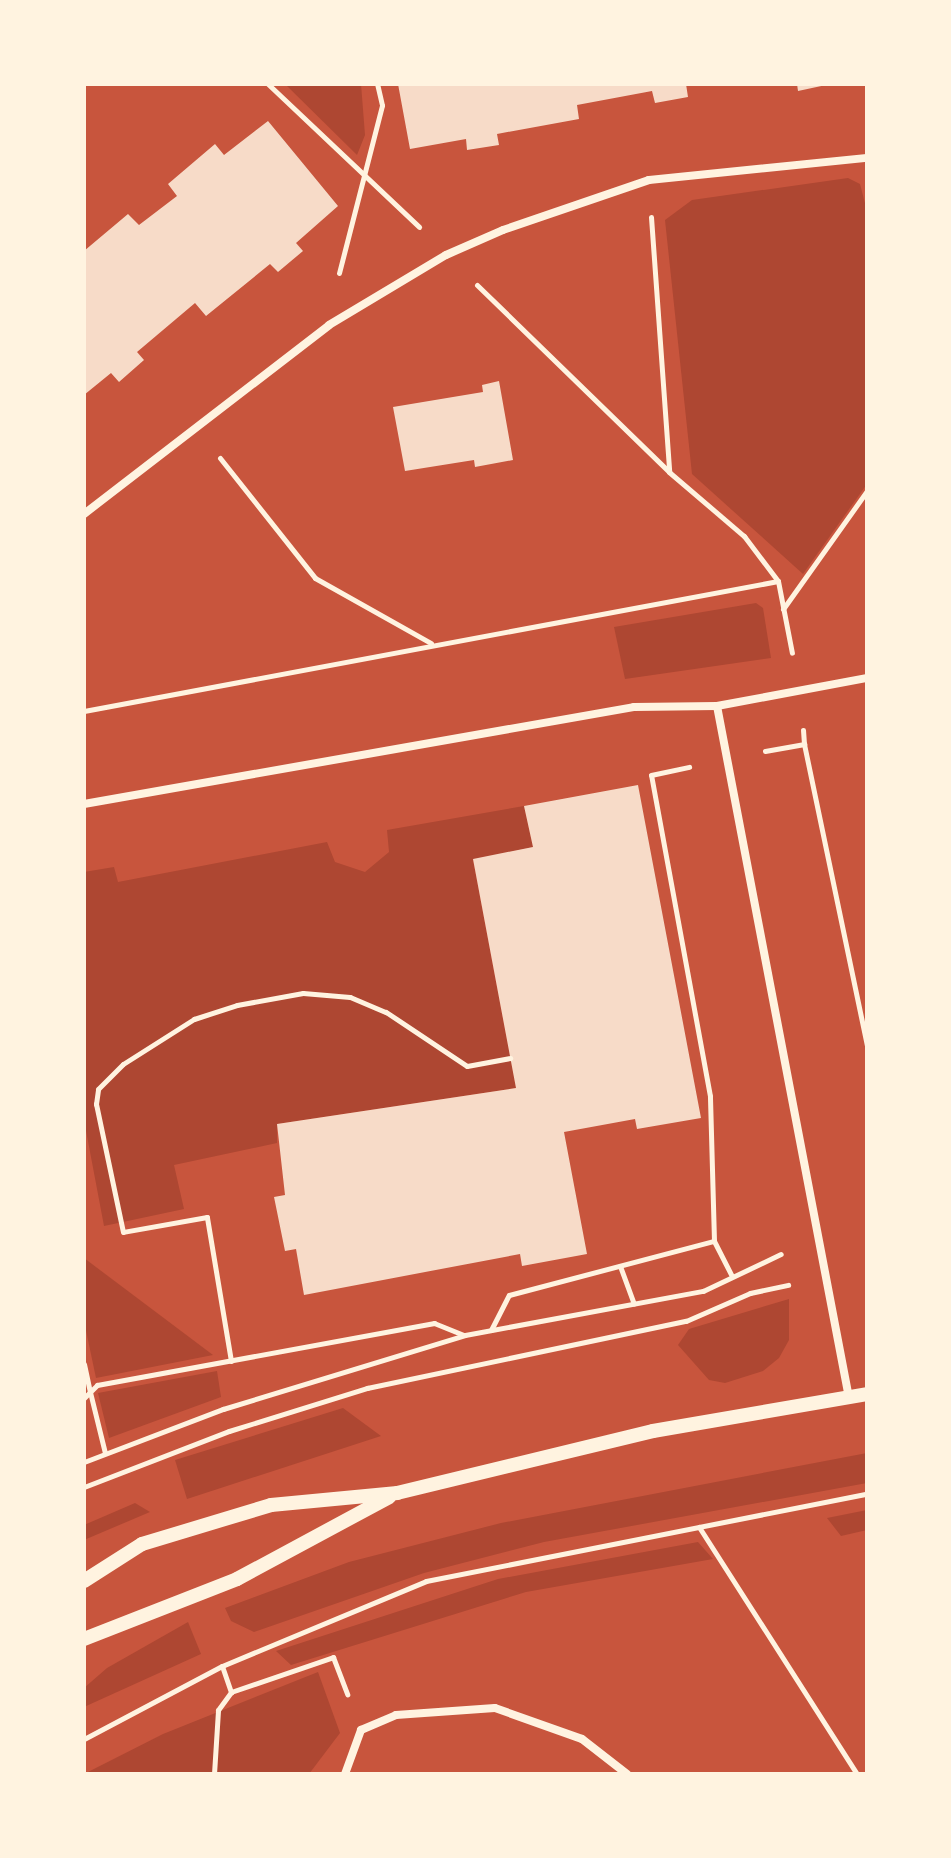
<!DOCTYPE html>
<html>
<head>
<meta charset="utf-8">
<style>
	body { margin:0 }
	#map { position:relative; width:951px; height:1858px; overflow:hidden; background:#c8553d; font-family:"Alegreya Sans",sans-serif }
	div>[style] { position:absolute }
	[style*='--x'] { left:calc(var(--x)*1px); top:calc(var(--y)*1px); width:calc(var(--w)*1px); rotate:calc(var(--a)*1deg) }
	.green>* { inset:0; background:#ae4732 }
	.building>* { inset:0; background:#f7dbc8 }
	.path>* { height:5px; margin:-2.5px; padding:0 2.5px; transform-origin:2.5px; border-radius:2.5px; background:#fff3e0 }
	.minor>* { height:8px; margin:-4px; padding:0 4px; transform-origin:4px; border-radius:4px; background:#fff3e0 }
	.tertiary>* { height:14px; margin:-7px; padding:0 7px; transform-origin:7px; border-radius:7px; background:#fff3e0 }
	span { translate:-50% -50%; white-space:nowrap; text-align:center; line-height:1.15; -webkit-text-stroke:6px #fff3e0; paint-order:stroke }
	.frame { position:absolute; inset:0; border:86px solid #fff3e0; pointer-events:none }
</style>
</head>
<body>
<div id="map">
	<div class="green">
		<i style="clip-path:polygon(285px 84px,361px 84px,365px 135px,357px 155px)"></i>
		<i style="clip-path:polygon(848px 178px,860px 184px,867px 211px,867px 484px,803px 574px,692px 474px,665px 220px,692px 200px)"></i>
		<i style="clip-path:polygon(756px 603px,763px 608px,771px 658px,625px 679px,614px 627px)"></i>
		<i style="clip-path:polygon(524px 806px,533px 847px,473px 860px,516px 1088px,277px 1124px,277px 1143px,174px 1165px,184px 1209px,104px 1226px,84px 1120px,84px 872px,114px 867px,118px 882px,327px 842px,335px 862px,365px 872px,389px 852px,387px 830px)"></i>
		<i style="clip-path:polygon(84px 1258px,213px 1355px,96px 1378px,84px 1321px)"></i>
		<i style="clip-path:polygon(789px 1299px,789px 1340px,779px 1358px,763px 1371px,725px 1383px,709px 1380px,678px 1345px,689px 1329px)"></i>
		<i style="clip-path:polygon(217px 1371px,221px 1397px,109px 1438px,98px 1393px)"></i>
		<i style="clip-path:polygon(343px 1408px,381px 1436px,187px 1499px,175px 1460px)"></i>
		<i style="clip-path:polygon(867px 1453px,867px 1483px,544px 1542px,424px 1573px,254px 1632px,231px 1621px,225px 1608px,349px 1562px,501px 1523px)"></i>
		<i style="clip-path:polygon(135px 1503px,150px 1512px,84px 1540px,84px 1525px)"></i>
		<i style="clip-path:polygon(867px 1510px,867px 1530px,841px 1536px,827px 1518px)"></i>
		<i style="clip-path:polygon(698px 1542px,713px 1559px,526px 1592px,291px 1665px,276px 1651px,498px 1579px)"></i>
		<i style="clip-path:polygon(188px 1622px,201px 1654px,84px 1707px,84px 1688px,107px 1668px)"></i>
		<i style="clip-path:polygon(318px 1672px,340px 1733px,309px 1774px,84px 1774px,163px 1734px)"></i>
	</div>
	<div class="building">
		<i style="clip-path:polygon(398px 84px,686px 84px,688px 97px,655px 103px,652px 91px,577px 105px,579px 119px,497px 134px,499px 145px,467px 150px,466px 139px,410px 149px)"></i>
		<i style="clip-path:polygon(797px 84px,826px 84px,826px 85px,798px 91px)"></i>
		<i style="clip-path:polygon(268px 121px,338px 206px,296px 243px,303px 251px,278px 272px,270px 264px,206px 316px,195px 303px,137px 352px,144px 360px,119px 382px,111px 373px,84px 395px,84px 251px,128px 214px,139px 225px,177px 196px,168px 184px,215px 144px,224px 155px)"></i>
		<i style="clip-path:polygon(499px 381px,513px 460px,475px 467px,474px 460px,405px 471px,393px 407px,483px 392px,482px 385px)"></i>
		<i style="clip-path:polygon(638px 785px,701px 1118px,637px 1129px,635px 1119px,564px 1132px,587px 1254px,522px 1266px,520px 1254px,304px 1295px,296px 1249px,285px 1251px,274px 1197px,285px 1195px,277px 1124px,516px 1088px,473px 859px,533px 847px,524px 806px)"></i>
	</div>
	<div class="path">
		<i style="--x:268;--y:84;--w:208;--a:43.4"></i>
		<i style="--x:651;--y:217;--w:255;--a:85.9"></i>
		<i style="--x:339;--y:273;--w:173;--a:-75.6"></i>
		<i style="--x:382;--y:105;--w:22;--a:-103"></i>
		<i style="--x:477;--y:285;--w:268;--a:44.2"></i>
		<i style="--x:669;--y:472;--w:99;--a:40.5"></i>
		<i style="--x:744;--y:536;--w:56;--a:52.9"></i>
		<i style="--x:220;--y:458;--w:153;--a:51.6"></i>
		<i style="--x:315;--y:578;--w:133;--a:29.3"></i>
		<i style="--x:783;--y:609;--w:145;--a:-54.6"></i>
		<i style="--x:84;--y:711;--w:706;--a:-10.61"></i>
		<i style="--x:778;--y:581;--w:73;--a:79"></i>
		<i style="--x:804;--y:744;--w:309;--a:78.2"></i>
		<i style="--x:765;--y:751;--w:40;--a:-10"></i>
		<i style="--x:804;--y:744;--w:14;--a:-94"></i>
		<i style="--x:714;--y:1241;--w:38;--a:63"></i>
		<i style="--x:620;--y:1266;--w:40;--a:69.8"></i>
		<i style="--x:491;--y:1330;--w:39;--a:-63"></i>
		<i style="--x:509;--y:1295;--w:212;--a:-14.8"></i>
		<i style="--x:714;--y:1241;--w:145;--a:-91.6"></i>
		<i style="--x:710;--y:1096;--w:326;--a:-100.4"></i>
		<i style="--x:651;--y:775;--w:39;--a:-12"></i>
		<i style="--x:231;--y:1361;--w:146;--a:-99.5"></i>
		<i style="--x:207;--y:1217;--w:85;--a:169.9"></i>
		<i style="--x:123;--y:1232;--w:131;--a:-101.9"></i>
		<i style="--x:96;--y:1104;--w:15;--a:-82"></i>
		<i style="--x:98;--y:1089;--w:35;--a:-45"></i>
		<i style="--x:123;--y:1064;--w:84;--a:-32.4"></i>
		<i style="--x:194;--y:1019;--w:45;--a:-18"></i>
		<i style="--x:237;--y:1005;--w:67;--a:-10.3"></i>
		<i style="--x:303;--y:993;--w:47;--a:4.9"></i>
		<i style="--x:350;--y:997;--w:39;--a:23"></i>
		<i style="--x:386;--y:1012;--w:97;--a:33.7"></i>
		<i style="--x:467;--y:1066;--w:44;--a:-10.5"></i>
		<i style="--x:84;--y:1364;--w:29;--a:78"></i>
		<i style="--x:90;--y:1392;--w:10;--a:-45"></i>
		<i style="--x:97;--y:1385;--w:343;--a:-10.4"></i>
		<i style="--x:434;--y:1323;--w:32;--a:22"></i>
		<i style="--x:84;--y:1398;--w:8;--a:-45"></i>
		<i style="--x:90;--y:1392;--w:63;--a:76.2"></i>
		<i style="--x:84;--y:1462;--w:149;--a:-20.9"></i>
		<i style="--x:223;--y:1409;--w:253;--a:-17"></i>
		<i style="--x:465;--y:1335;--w:242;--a:-10.5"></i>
		<i style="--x:703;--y:1291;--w:86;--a:-25.4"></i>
		<i style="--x:84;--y:1487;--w:155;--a:-21.1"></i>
		<i style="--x:229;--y:1431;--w:145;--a:-17.3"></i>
		<i style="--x:367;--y:1388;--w:326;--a:-11.9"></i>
		<i style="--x:686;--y:1321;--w:70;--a:-23.6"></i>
		<i style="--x:750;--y:1293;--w:39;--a:-12"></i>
		<i style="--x:699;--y:1527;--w:293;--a:57.4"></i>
		<i style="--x:222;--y:1666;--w:28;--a:71"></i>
		<i style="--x:231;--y:1692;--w:108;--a:-18.9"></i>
		<i style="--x:333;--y:1657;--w:40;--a:69"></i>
		<i style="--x:84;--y:1739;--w:156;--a:-27.9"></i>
		<i style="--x:222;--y:1666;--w:221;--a:-22.6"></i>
		<i style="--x:426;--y:1581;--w:449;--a:-11.2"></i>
		<i style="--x:214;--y:1774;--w:64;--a:-86.4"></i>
		<i style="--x:218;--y:1710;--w:22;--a:-54"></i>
	</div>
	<div class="minor">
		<i style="--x:84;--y:514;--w:309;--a:-37.6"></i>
		<i style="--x:329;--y:325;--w:136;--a:-30.9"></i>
		<i style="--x:446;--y:255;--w:62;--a:-23.7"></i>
		<i style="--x:503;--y:230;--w:154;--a:-18.9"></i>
		<i style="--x:649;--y:180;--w:219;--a:-5.8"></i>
		<i style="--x:717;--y:706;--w:704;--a:79.2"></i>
		<i style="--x:84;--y:804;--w:558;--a:-10"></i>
		<i style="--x:634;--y:707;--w:83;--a:-0.7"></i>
		<i style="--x:717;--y:706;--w:153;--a:-10.6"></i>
		<i style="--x:345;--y:1774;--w:47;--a:-70"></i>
		<i style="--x:361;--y:1730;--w:38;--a:-23"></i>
		<i style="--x:396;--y:1715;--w:99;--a:-4"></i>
		<i style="--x:495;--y:1708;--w:92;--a:19.6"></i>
		<i style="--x:582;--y:1739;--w:57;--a:37.9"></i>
	</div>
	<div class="tertiary">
		<i style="--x:84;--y:1581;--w:69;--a:-32.5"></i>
		<i style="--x:142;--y:1544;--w:135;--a:-16.8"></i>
		<i style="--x:271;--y:1505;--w:127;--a:-5.4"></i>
		<i style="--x:397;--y:1493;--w:263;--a:-13.6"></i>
		<i style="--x:653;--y:1431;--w:217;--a:-9.8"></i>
		<i style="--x:84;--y:1639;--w:164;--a:-21.4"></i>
		<i style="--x:237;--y:1579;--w:173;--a:-28.3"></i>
	</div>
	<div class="frame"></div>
</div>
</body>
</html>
